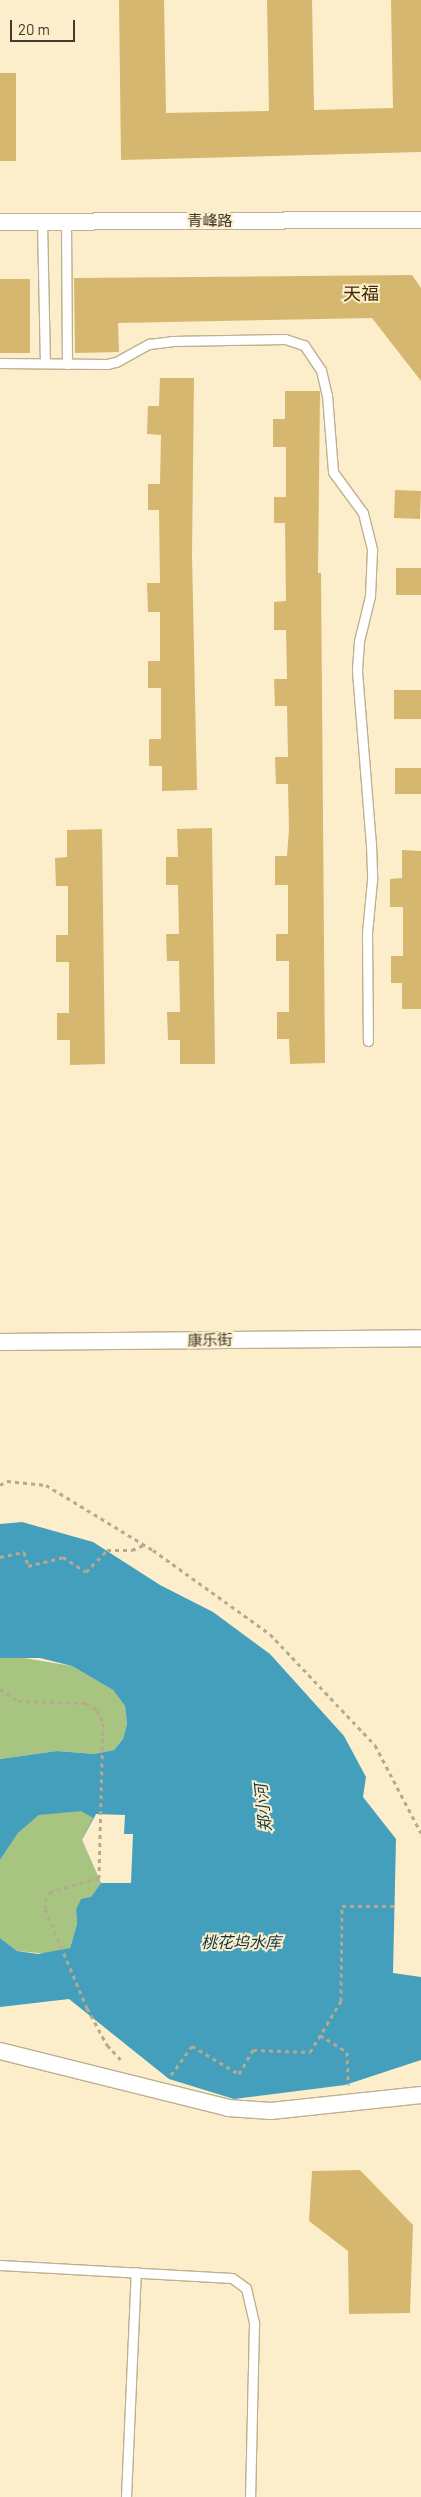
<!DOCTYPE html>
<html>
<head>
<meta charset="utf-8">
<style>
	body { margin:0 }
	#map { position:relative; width:421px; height:2497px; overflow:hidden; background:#fcedcb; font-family:Barlow,"Noto Sans SC",sans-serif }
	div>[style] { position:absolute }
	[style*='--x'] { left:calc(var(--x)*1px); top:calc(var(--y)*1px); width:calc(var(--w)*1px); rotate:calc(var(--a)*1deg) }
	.forest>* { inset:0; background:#a7c480 }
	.water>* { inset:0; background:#439fbc }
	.pier>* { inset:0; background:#fcedcb }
	.building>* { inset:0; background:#d5b770; transform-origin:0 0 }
	.path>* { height:3px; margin-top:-1.5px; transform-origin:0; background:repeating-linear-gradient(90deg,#b5a98f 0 4px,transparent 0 8px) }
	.roads { filter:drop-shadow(1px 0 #beb08f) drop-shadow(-1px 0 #beb08f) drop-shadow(0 1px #beb08f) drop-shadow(0 -1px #beb08f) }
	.service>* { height:9px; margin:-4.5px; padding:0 4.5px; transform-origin:4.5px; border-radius:4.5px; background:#fff }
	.minor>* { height:16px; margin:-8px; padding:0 8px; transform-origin:8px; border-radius:8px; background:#fff }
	span { translate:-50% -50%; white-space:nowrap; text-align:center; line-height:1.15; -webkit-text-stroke:4px #fcedcb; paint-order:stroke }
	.street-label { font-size:15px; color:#413b2d }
	.water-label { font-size:16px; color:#0c3743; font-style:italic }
	.quarter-label { font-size:18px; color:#432a07 }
	.scale { position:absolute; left:10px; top:20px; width:65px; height:22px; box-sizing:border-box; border:2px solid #413b2d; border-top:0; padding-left:6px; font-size:15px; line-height:18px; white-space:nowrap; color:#413b2d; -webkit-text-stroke:4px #fcedcb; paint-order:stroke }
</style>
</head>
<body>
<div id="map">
	<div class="forest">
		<i style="clip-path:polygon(18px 1657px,72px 1666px,113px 1690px,125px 1706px,127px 1724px,123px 1739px,114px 1750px,94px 1754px,57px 1751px,0 1759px,0 1658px)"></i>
		<i style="clip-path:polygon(61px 1811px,82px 1811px,93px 1818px,101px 1883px,91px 1897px,76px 1910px,77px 1924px,70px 1948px,49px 1954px,17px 1951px,0 1938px,0 1860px,18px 1833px,39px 1815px)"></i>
	</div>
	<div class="water">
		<i style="clip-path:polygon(22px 1522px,93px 1542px,160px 1585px,213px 1612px,270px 1654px,344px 1736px,366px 1777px,363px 1797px,396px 1839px,393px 1973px,421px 1977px,421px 2060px,345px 2085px,234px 2099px,169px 2079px,69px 1999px,0 2007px,0 1938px,17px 1951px,38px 1954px,70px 1948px,77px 1924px,76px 1910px,81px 1899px,91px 1897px,101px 1883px,82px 1840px,93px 1818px,81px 1811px,39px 1815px,18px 1833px,0 1860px,0 1759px,57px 1751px,94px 1754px,114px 1750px,123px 1739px,127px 1724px,125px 1706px,113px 1690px,72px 1666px,40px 1658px,0 1658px,0 1524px)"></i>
	</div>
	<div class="pier">
		<i style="clip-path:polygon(96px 1814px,125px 1815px,124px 1834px,133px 1834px,131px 1883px,101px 1883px,82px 1840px)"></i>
	</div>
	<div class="building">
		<i style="clip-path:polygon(119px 0,164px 0,166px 113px,269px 111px,267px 0,312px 0,314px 110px,393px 108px,391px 0,421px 0,421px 152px,121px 160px)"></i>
		<i style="left:0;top:73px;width:16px;height:88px"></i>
		<i style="clip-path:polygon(412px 275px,421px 288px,421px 381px,372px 318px,118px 323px,119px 352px,75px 353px,74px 278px)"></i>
		<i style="left:0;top:279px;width:30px;height:74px"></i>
		<i style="clip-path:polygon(160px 378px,194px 378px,192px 555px,197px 790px,162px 791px,162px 766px,149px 766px,149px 739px,161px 739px,161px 688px,148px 688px,148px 661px,160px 661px,160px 612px,148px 612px,147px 583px,160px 583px,159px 510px,148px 510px,148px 484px,160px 484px,161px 435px,147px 434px,148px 406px,159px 406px)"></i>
		<i style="clip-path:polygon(285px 391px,320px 391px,318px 573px,321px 573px,325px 1063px,290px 1064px,289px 1039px,277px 1039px,277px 1012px,289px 1012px,289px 961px,276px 961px,276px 934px,288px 934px,288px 885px,275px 885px,275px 856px,287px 856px,289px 829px,288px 784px,276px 784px,275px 757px,288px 757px,287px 706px,275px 706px,274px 679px,287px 679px,286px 630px,274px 630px,274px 602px,286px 601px,285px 523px,274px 523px,274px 497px,286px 497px,286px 447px,273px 447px,273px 419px,285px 419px)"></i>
		<i style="left:395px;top:490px;width:26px;height:28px;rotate:2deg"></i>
		<i style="left:396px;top:568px;width:25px;height:27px"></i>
		<i style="left:394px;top:690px;width:27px;height:29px"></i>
		<i style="left:395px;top:768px;width:26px;height:26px"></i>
		<i style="clip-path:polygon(212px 828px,215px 1064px,180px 1064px,180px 1040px,168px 1040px,167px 1012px,180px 1012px,179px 961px,167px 961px,166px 934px,179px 934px,178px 885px,166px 885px,166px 857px,178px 857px,177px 829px)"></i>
		<i style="clip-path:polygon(102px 829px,105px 1064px,70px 1065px,70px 1040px,57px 1040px,57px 1013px,69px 1013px,69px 962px,56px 962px,56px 935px,68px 935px,68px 886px,56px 886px,55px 858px,67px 857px,67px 830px)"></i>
		<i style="clip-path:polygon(402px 850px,421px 851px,421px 1009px,402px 1009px,402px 983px,391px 983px,391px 956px,403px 956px,403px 907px,390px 907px,390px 879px,402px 878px)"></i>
		<i style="clip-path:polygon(360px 2170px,413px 2225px,410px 2313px,349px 2314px,348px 2251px,309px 2221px,312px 2171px)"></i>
	</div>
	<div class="path">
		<i style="--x:0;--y:1485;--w:8;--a:-30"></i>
		<i style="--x:7;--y:1481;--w:39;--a:6"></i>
		<i style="--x:46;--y:1485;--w:125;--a:31.3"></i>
		<i style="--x:153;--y:1550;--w:144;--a:35.7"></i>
		<i style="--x:270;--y:1634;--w:153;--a:46.6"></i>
		<i style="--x:375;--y:1745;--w:99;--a:62.4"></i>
		<i style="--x:0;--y:1557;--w:25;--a:-12"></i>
		<i style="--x:24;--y:1552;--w:15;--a:74"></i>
		<i style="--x:28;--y:1566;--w:36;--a:-14"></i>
		<i style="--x:63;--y:1557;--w:27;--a:33"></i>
		<i style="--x:86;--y:1572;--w:30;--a:-46"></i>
		<i style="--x:107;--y:1550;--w:25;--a:0"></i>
		<i style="--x:132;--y:1550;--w:13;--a:-23"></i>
		<i style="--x:0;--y:1689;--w:22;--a:34"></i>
		<i style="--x:18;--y:1701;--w:68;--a:1.7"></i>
		<i style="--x:86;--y:1703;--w:13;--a:32"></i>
		<i style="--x:97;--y:1710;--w:14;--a:65"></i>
		<i style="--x:103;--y:1723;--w:155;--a:91.5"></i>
		<i style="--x:99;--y:1878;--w:49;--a:164.5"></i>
		<i style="--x:52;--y:1891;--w:8;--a:135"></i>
		<i style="--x:46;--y:1897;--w:12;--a:95"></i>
		<i style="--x:45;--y:1909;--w:108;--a:67"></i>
		<i style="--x:87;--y:2008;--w:42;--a:61.6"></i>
		<i style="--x:107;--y:2045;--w:22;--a:47"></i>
		<i style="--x:320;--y:2035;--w:32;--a:32"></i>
		<i style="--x:347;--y:2052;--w:33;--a:88"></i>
		<i style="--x:171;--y:2075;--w:36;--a:-54"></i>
		<i style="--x:192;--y:2046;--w:55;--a:30.8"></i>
		<i style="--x:239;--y:2074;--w:28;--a:-60"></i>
		<i style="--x:253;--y:2050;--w:57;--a:2"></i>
		<i style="--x:310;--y:2052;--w:60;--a:-58.7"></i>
		<i style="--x:341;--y:2001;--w:95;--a:-89.4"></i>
		<i style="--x:342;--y:1906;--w:52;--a:0"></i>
	</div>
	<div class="roads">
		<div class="service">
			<i style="--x:42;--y:222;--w:141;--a:88.8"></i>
			<i style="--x:66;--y:222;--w:142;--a:89.6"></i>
			<i style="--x:0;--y:363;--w:107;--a:0.5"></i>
			<i style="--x:107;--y:364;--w:9;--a:-13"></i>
			<i style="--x:116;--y:362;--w:38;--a:-29"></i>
			<i style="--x:149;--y:344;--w:23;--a:-7"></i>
			<i style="--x:172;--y:341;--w:113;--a:-1"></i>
			<i style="--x:285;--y:339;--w:20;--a:18"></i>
			<i style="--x:304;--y:345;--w:30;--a:56"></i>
			<i style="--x:321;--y:370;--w:26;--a:77"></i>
			<i style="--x:327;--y:395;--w:77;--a:85.5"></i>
			<i style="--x:333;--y:472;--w:51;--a:53.8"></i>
			<i style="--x:363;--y:513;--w:38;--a:76"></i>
			<i style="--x:372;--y:550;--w:46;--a:92.5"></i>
			<i style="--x:370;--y:596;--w:46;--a:103.7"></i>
			<i style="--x:359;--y:641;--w:30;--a:94"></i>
			<i style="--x:357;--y:671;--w:174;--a:85.4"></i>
			<i style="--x:371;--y:844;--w:36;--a:88"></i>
			<i style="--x:372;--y:880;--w:53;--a:95.4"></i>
			<i style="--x:367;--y:933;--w:108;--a:89.5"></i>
			<i style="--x:0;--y:2265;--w:232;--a:3.2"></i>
			<i style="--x:232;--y:2278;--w:17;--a:36"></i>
			<i style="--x:246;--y:2288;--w:37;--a:77"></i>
			<i style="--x:254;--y:2324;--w:173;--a:91.3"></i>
			<i style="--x:126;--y:2497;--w:225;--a:-87.5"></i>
		</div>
		<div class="minor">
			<i style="--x:0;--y:222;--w:421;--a:-0.3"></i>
			<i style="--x:0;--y:1342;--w:421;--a:-0.5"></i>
			<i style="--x:0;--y:2051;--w:235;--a:14"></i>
			<i style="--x:228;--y:2108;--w:43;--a:4"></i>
			<i style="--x:271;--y:2111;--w:151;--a:-6.1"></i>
		</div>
	</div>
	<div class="street-label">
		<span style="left:210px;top:221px">青峰路</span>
		<span style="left:210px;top:1340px;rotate:-1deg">康乐街</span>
	</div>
	<div class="water-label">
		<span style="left:263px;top:1808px;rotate:-96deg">郑小河</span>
		<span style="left:241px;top:1942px">桃花坞水库</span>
	</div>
	<div class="quarter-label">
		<span style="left:361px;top:293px">天福</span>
	</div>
	<div class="scale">20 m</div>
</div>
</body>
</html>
